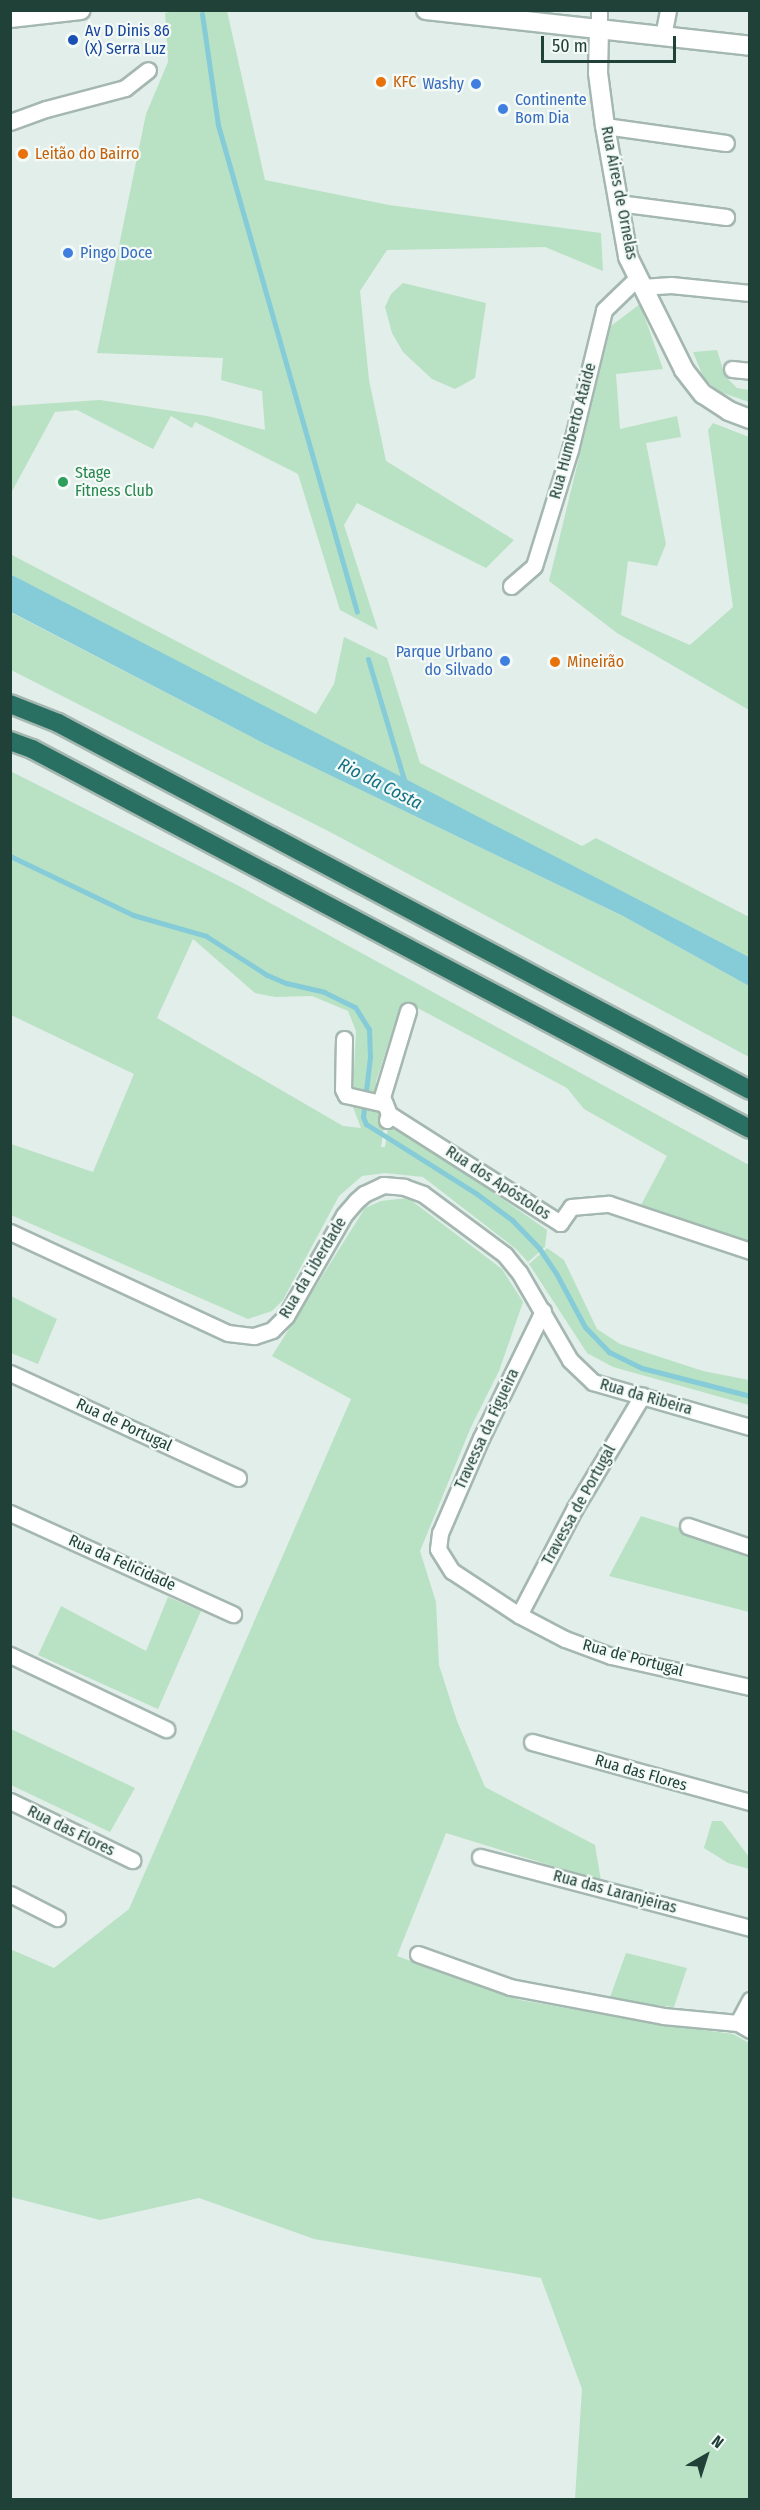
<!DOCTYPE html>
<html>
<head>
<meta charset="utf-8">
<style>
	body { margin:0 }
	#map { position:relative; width:760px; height:2510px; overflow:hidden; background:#e2eee9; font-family:"Fira Sans Condensed",sans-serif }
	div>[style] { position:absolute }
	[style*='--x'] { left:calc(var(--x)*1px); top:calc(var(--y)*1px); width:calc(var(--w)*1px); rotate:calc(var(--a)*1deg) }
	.green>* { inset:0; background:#b9e1c4 }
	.water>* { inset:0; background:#85cbd8 }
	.stream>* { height:5px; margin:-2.5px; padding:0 2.5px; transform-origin:2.5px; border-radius:2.5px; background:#85cbd8 }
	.roads { filter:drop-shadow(2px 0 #a4b7b0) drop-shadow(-2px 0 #a4b7b0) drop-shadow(0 2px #a4b7b0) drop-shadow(0 -2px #a4b7b0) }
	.street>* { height:15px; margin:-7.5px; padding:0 7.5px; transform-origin:7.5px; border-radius:7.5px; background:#fff }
	.secondary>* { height:18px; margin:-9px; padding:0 9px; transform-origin:9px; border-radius:9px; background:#fff }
	.highway>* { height:18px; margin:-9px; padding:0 9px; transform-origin:9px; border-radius:9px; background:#297062 }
	.dots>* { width:16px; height:16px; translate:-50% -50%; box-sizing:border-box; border:3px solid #f3faf7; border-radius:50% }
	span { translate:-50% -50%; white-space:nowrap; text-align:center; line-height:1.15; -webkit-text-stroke:4.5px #f3faf7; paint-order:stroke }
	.transit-label { font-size:16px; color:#164399 }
	.left { translate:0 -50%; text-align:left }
	.food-label { font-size:16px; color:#c56008 }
	.shop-label { font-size:16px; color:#366cbe }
	.right { translate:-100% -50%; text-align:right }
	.street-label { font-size:16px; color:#204138 }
	.leisure-label { font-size:16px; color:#27864d }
	.water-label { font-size:18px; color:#147083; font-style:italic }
	.frame { position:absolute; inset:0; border:12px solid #204138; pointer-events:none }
	.north { position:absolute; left:676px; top:2426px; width:60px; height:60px; -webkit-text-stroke:4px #f3faf7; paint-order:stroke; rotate:39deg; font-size:16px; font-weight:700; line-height:24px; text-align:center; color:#204138 }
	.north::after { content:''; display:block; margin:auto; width:21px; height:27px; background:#204138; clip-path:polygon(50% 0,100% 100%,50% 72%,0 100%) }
	.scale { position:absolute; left:541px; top:36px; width:135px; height:27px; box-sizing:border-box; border:3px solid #204138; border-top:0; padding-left:8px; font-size:18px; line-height:21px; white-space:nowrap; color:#204138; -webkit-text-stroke:4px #f3faf7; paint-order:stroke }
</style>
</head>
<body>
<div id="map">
	<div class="green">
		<i style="clip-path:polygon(180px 10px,227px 11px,265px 180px,389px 205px,601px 233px,603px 271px,545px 247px,387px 250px,360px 291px,369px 380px,386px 461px,514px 540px,486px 568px,357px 503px,344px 525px,378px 630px,340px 610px,298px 474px,195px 422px,192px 428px,171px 416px,153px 449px,77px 410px,55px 412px,11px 493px,11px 406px,100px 400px,207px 416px,265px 430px,262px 391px,221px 380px,223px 358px,97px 353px,146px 114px,168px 62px,165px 13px)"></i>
		<i style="clip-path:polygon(403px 283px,486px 303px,475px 378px,455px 389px,432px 379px,403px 352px,392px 333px,385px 307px,391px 294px)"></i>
		<i style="clip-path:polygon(640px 304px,663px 369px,616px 374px,620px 429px,677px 416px,681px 437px,646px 443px,666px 544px,657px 566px,628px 561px,621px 615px,690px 645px,733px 607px,708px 430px,713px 423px,749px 437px,749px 710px,617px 633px,549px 581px,611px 326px)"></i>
		<i style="clip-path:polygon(717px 350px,725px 376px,737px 388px,749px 390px,749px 402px,720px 392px,704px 379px,693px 352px)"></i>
		<i style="clip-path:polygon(10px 554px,316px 714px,334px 684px,344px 637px,387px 658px,420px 763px,582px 846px,596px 838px,749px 917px,749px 957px,38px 591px,11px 574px)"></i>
		<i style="clip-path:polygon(10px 612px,265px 744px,623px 916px,749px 986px,749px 1057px,332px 833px,11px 670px)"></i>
		<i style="clip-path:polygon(10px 771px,239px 886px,749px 1165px,749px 1246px,641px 1205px,667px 1156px,584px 1109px,567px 1088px,414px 1006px,410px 1021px,396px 1019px,376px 1082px,375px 1097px,353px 1092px,356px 1031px,348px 1011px,312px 996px,275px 997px,255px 993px,193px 939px,157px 1018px,343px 1126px,361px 1128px,351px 1102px,373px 1107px,385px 1119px,381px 1147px,385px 1147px,389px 1120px,547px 1230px,545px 1247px,528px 1262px,516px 1249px,423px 1177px,385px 1173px,362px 1176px,339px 1196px,283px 1300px,272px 1311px,248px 1319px,11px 1215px,11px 1144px,93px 1172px,134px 1074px,11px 1015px)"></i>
		<i style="clip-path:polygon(408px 1198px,502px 1269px,523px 1302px,499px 1371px,471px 1427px,420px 1551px,436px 1602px,439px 1665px,457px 1721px,485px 1787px,595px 1845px,601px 1881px,446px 1833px,397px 1956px,520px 2000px,664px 2025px,733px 2034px,749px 2043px,749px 2499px,575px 2499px,582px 2389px,541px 2278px,314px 2239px,199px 2198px,100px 2220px,11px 2197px,10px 1949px,54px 1968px,129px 1909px,351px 1399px,272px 1356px,365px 1208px,381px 1201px)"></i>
		<i style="clip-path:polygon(547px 1248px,564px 1260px,597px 1329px,620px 1344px,703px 1371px,749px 1380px,749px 1405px,613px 1367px,587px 1353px,529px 1264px)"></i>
		<i style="clip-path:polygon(11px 1296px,57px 1319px,38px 1364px,11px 1353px)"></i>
		<i style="clip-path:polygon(641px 1516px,749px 1550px,749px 1612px,609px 1576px)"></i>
		<i style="clip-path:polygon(168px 1597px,201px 1611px,158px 1709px,38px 1655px,61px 1606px,146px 1651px)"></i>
		<i style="clip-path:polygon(11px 1729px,135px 1788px,110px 1832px,11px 1785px)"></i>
		<i style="clip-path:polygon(712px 1821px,722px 1821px,749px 1857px,749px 1869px,728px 1863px,704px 1848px)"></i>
		<i style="clip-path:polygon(626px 1953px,687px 1968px,674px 2007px,609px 2000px)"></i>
	</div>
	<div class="water">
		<i style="clip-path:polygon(10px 574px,749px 957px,749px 986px,623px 916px,265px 744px,11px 612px)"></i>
	</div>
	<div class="stream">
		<i style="--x:202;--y:14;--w:112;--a:81.8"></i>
		<i style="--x:218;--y:125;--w:506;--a:74.07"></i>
		<i style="--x:368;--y:659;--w:129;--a:73.4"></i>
		<i style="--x:10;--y:856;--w:136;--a:25.6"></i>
		<i style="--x:133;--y:915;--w:76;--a:16"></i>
		<i style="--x:206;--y:936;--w:72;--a:32.6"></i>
		<i style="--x:267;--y:975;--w:21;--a:23"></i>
		<i style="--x:286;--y:983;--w:39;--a:13"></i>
		<i style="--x:324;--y:992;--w:34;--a:26"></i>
		<i style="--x:355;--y:1007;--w:26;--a:58"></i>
		<i style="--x:369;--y:1029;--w:28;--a:88"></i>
		<i style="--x:370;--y:1057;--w:60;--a:96.7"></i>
		<i style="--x:363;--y:1117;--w:8;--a:67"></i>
		<i style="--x:366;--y:1124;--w:131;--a:32.2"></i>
		<i style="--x:477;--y:1194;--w:44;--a:36.6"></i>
		<i style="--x:512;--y:1220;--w:39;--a:46"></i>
		<i style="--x:539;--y:1248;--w:32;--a:56"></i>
		<i style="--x:557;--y:1275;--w:59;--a:61.7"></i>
		<i style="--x:585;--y:1327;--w:35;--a:46"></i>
		<i style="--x:609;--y:1352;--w:37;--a:26"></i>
		<i style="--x:642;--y:1368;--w:112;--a:14.5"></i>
	</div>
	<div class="roads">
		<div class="street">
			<i style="--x:599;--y:10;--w:19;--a:90"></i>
			<i style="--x:663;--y:36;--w:26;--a:-79"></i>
			<i style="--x:10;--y:122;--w:38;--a:-20"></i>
			<i style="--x:46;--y:109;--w:82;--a:-14.9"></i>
			<i style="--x:125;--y:88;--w:29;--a:-38"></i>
			<i style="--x:605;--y:126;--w:122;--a:8"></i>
			<i style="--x:618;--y:203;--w:109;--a:7.4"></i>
			<i style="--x:642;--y:287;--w:29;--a:-4"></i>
			<i style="--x:671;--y:285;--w:79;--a:5.8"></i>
			<i style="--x:732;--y:369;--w:18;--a:6"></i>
			<i style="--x:511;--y:586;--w:30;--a:-41"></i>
			<i style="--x:534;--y:566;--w:121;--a:-72.8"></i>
			<i style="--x:570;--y:450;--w:144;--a:-76.3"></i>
			<i style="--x:604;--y:310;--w:47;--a:-44.1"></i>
			<i style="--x:344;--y:1039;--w:50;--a:91.1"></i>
			<i style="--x:343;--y:1089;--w:7;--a:63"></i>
			<i style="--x:346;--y:1095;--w:40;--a:13"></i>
			<i style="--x:389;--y:1114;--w:18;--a:-112"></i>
			<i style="--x:382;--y:1097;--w:90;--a:-73.2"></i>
			<i style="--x:387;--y:1120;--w:6;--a:-72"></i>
			<i style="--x:389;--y:1114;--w:203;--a:32.5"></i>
			<i style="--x:560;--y:1223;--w:19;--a:-55"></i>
			<i style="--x:571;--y:1207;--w:38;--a:-5"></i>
			<i style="--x:609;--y:1204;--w:149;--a:18.4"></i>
			<i style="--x:10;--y:1232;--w:240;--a:24.9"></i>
			<i style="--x:228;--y:1333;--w:26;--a:7"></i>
			<i style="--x:254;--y:1336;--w:19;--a:-18"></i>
			<i style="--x:272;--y:1330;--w:20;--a:-45"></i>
			<i style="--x:286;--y:1316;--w:116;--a:-60.1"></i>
			<i style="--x:344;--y:1215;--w:18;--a:-49"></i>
			<i style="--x:356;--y:1201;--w:11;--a:-41"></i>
			<i style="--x:364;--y:1194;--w:21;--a:-25"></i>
			<i style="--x:383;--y:1185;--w:21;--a:5"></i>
			<i style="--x:404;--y:1187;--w:20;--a:20"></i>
			<i style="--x:423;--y:1194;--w:102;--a:36.6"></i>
			<i style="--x:505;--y:1255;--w:22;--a:51"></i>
			<i style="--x:519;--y:1272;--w:102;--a:59.9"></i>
			<i style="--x:570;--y:1360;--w:32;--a:44"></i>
			<i style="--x:593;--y:1382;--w:163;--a:16"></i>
			<i style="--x:543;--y:1311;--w:141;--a:116"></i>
			<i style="--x:481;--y:1438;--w:103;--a:113.3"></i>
			<i style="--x:440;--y:1533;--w:16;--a:97"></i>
			<i style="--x:438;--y:1549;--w:26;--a:58"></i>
			<i style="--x:452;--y:1571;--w:80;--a:33.3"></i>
			<i style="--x:519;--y:1615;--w:52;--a:27.6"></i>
			<i style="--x:565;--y:1639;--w:49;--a:20.3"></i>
			<i style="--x:611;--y:1656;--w:142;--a:12.6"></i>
			<i style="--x:10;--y:1373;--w:251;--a:24.7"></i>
			<i style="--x:10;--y:1513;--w:245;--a:24.4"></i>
			<i style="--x:688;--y:1526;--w:65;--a:18.7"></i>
			<i style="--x:519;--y:1615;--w:121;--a:-62.4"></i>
			<i style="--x:575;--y:1508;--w:131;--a:-59.1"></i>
			<i style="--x:10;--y:1655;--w:173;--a:25.4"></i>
			<i style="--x:532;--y:1742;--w:226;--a:15.4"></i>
			<i style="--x:10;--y:1801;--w:136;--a:25.8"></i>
			<i style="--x:480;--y:1857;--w:279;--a:14.7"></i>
			<i style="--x:10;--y:1894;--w:53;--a:27.1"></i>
			<i style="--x:418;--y:1954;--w:98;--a:19.7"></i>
			<i style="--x:510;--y:1987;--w:156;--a:10.7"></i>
			<i style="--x:663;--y:2016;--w:75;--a:5.3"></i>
			<i style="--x:750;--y:2000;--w:26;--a:118"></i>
			<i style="--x:738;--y:2023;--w:14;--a:30"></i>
		</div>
		<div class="secondary">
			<i style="--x:426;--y:10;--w:326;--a:6.3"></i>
			<i style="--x:10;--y:18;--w:71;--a:-6.4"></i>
			<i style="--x:599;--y:29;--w:44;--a:91.3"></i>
			<i style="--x:598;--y:73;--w:53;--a:82.5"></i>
			<i style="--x:605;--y:126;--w:133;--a:80"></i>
			<i style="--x:628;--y:257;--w:126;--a:63.6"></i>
			<i style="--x:684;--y:370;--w:31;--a:52"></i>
			<i style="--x:703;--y:394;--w:31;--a:33"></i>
			<i style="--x:729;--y:411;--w:22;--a:21"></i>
		</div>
		<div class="highway">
			<i style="--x:10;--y:704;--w:52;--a:21.6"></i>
			<i style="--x:58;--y:723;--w:783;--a:27.94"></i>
			<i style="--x:10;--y:741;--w:23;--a:20"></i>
			<i style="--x:32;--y:749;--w:812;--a:27.89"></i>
		</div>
	</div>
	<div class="dots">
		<i style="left:73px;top:40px;background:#1a4fb4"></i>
		<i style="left:381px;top:82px;background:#e8710a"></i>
		<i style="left:476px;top:84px;background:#3f7fe0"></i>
		<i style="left:503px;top:109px;background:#3f7fe0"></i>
		<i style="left:23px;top:154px;background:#e8710a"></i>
		<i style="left:68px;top:253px;background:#3f7fe0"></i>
		<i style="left:63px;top:482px;background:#2e9e5b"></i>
		<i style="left:505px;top:661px;background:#3f7fe0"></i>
		<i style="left:555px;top:662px;background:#e8710a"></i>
	</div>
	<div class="transit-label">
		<span class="left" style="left:85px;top:40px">Av D Dinis 86<br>(X) Serra Luz</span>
	</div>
	<div class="food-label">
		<span class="left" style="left:393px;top:82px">KFC</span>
		<span class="left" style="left:35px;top:154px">Leitão do Bairro</span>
		<span class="left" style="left:567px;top:662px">Mineirão</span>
	</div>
	<div class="shop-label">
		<span class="right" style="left:464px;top:84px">Washy</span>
		<span class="left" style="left:515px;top:109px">Continente<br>Bom Dia</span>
		<span class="left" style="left:80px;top:253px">Pingo Doce</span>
		<span class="right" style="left:493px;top:661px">Parque Urbano<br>do Silvado</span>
	</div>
	<div class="street-label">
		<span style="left:619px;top:193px;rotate:79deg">Rua Aires de Ornelas</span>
		<span style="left:573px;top:431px;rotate:-75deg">Rua Humberto Ataíde</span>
		<span style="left:498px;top:1183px;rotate:33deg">Rua dos Apóstolos</span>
		<span style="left:313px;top:1268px;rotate:-59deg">Rua da Liberdade</span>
		<span style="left:646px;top:1397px;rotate:16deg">Rua da Ribeira</span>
		<span style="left:124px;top:1425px;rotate:25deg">Rua de Portugal</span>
		<span style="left:487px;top:1429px;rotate:-65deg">Travessa da Figueira</span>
		<span style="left:579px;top:1505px;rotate:-61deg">Travessa de Portugal</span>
		<span style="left:122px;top:1563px;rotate:24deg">Rua da Felicidade</span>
		<span style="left:633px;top:1658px;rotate:15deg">Rua de Portugal</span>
		<span style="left:641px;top:1773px;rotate:16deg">Rua das Flores</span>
		<span style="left:71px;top:1831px;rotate:26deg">Rua das Flores</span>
		<span style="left:615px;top:1892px;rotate:15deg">Rua das Laranjeiras</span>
	</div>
	<div class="leisure-label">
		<span class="left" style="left:75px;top:482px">Stage<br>Fitness Club</span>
	</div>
	<div class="water-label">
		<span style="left:380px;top:784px;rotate:27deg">Rio da Costa</span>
	</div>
	<div class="frame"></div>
	<div class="north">N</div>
	<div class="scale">50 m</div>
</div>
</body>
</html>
